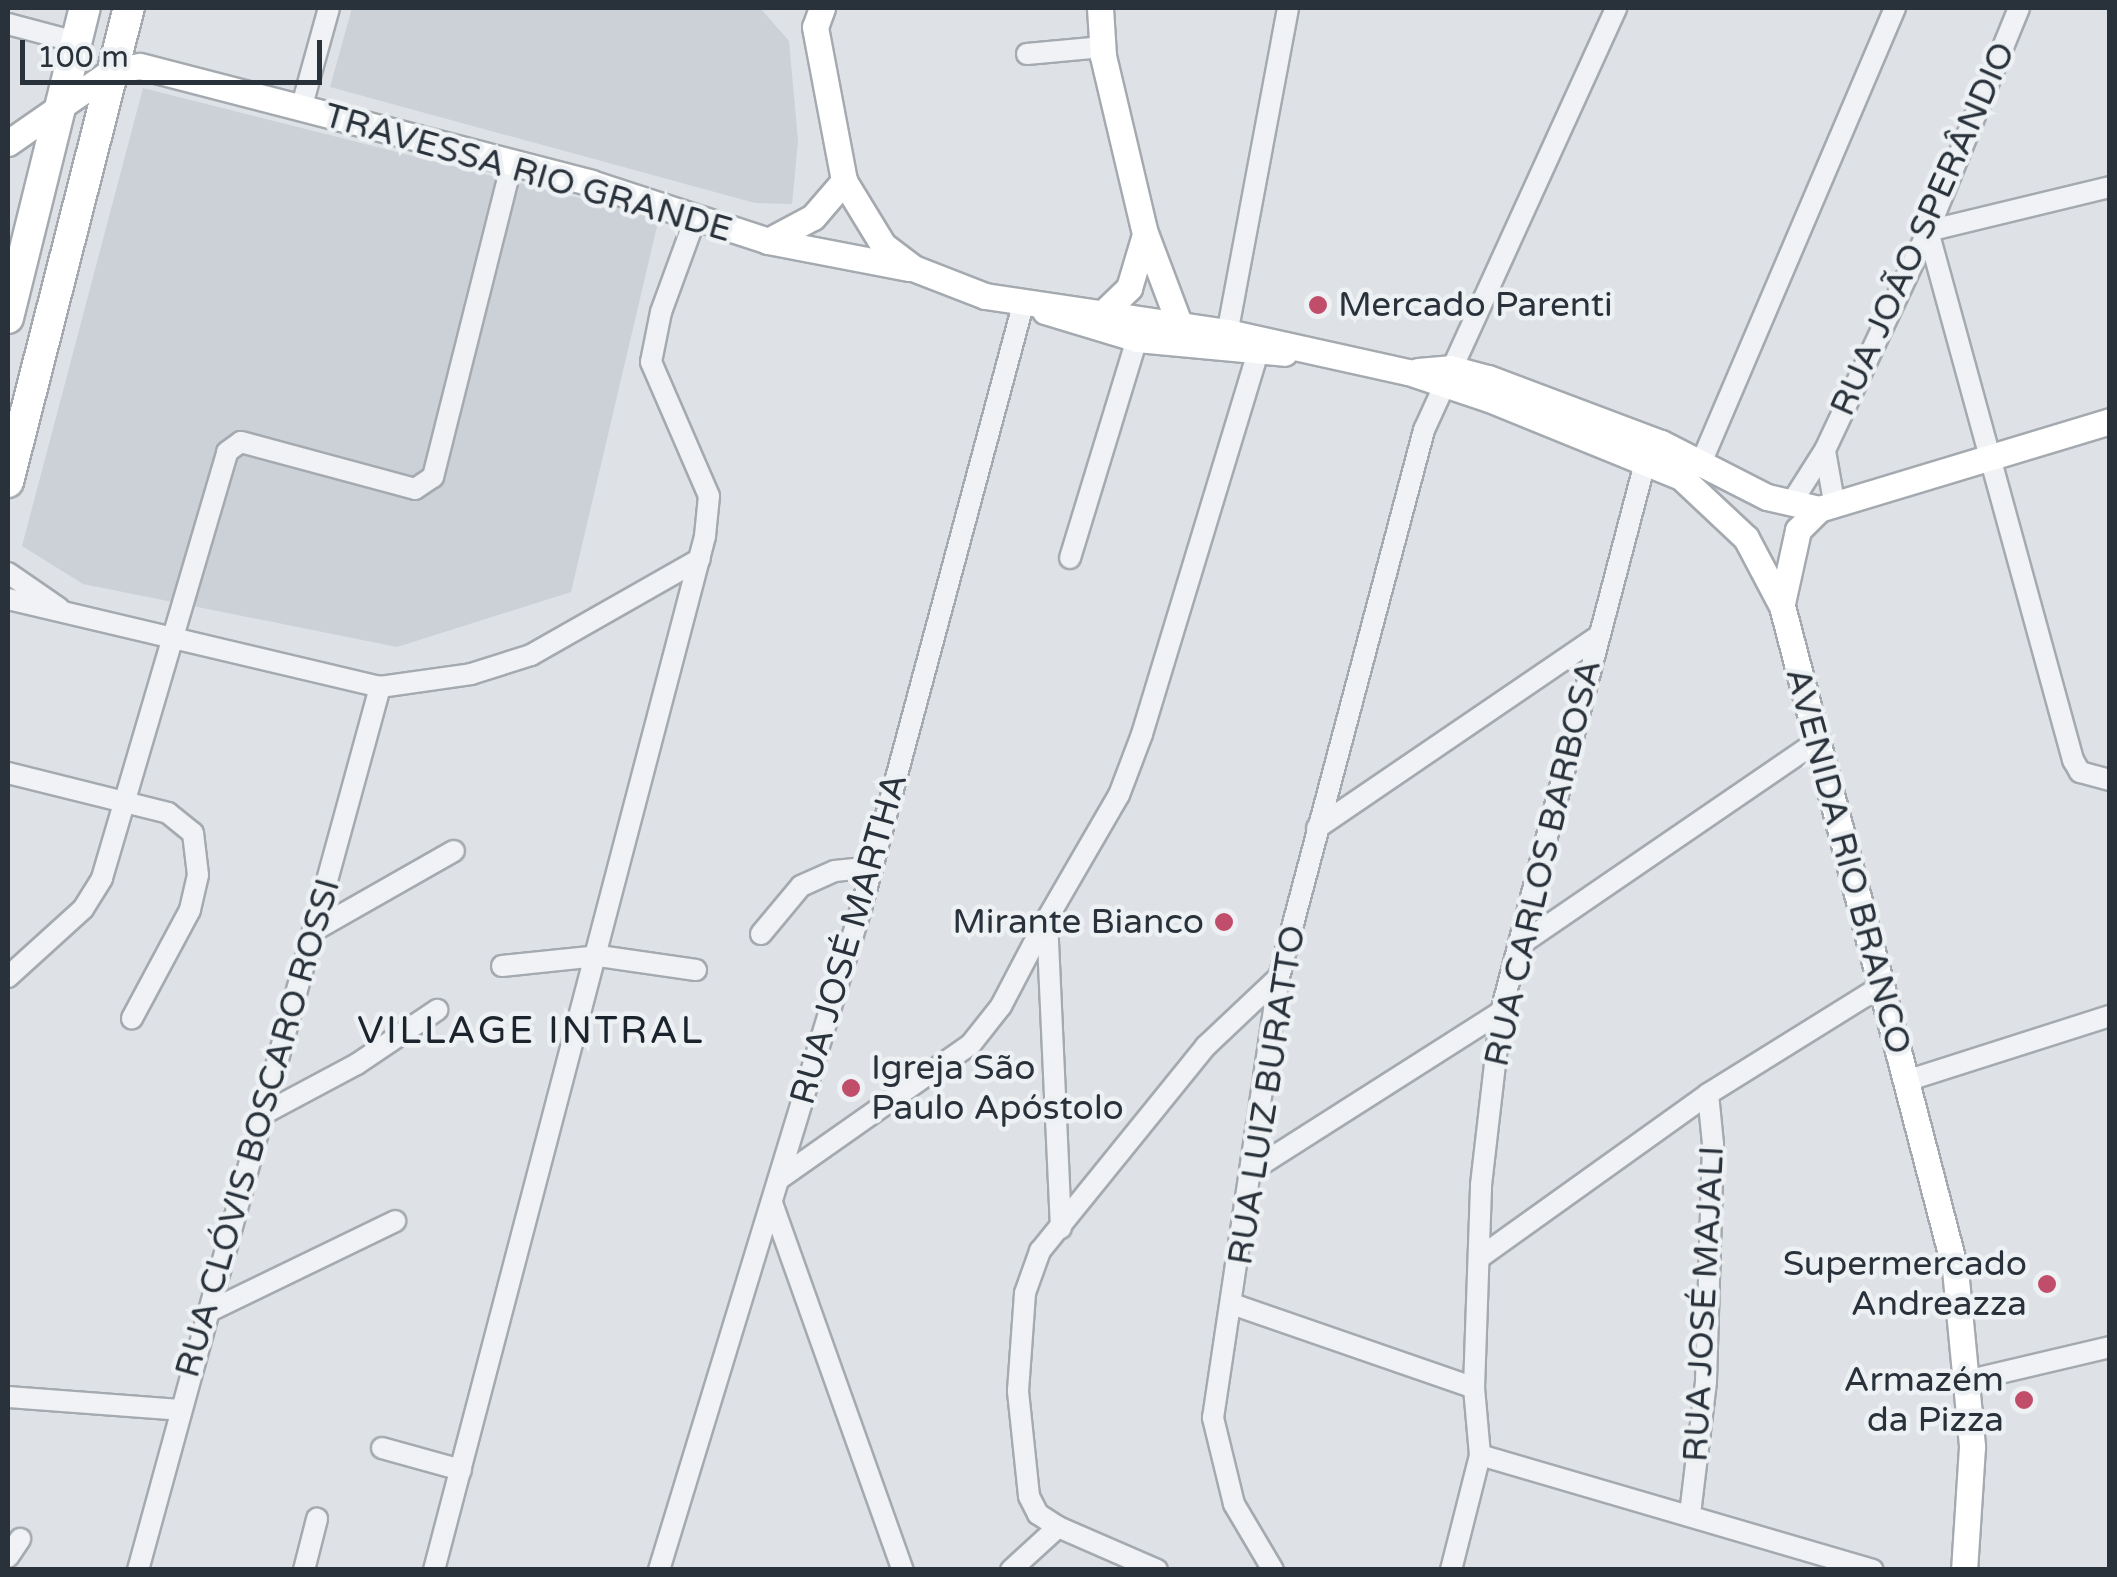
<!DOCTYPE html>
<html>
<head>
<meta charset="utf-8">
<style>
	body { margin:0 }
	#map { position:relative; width:2117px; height:1577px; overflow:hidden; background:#dee2e6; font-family:"Varela Round",sans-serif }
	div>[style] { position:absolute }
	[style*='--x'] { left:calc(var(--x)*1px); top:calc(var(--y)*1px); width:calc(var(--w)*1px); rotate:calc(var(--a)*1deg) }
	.built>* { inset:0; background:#ccd1d7 }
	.roads { filter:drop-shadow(2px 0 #a4aaaf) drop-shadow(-2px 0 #a4aaaf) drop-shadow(0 2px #a4aaaf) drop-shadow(0 -2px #a4aaaf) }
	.minor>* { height:20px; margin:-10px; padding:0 10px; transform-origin:10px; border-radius:10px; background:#f0f2f5 }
	.major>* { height:25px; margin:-12.5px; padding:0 12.5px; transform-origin:12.5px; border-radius:12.5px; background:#fff }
	.highway>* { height:30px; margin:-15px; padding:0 15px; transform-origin:15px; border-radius:15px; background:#fff }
	.dots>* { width:28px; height:28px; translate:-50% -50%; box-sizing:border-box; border:5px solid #edf1f4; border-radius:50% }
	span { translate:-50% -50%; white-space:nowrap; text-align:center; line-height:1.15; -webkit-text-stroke:9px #edf1f4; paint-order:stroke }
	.street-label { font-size:35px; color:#29323b }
	.poi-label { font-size:35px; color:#29323b }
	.left { translate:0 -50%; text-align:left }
	.right { translate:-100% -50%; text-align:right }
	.neighbourhood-label { font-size:38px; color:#1b232c; letter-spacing:2.5px }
	.frame { position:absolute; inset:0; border:10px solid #29323b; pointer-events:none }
	.scale { position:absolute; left:20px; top:40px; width:302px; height:45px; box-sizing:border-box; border:5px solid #29323b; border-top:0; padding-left:12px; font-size:30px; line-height:35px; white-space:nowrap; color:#29323b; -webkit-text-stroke:8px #edf1f4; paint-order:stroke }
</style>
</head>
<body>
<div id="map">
	<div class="built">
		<i style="clip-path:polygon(352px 8px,760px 8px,789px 41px,798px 141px,792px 204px,755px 203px,330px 87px)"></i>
		<i style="clip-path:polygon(143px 88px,659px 218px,571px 592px,397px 647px,83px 584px,22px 546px)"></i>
	</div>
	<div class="roads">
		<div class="minor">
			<i style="--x:8;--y:24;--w:70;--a:14.8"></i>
			<i style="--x:1027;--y:54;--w:76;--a:-5.3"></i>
			<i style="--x:301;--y:109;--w:105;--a:-74.5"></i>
			<i style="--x:2110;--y:187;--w:187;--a:166.4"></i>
			<i style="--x:1928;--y:231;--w:549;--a:74.67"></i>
			<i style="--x:2073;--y:760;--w:14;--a:60"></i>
			<i style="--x:2080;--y:772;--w:31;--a:15"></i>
			<i style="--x:1225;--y:345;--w:343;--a:-79.4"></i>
			<i style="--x:1825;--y:451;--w:57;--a:79.9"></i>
			<i style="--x:1701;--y:463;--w:495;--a:-66.9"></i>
			<i style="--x:1790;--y:505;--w:65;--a:-57.5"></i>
			<i style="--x:1825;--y:450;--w:242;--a:-64.8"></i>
			<i style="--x:1928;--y:231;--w:241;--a:-67.8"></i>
			<i style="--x:1070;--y:558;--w:229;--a:-73"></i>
			<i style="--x:8;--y:573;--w:62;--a:34.5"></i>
			<i style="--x:8;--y:599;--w:382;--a:13.3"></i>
			<i style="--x:380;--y:687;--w:92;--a:-8.1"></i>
			<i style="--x:471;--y:674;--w:63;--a:-17.6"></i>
			<i style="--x:531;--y:655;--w:194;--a:-29.6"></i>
			<i style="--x:8;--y:773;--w:165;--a:14"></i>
			<i style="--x:168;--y:813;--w:32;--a:39"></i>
			<i style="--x:193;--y:833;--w:42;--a:83.2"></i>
			<i style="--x:198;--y:875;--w:36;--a:103"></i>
			<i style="--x:190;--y:910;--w:123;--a:118.2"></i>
			<i style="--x:1317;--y:828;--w:338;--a:-34.3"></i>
			<i style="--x:313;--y:931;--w:162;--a:-29.6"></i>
			<i style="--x:761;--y:934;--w:62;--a:-50.2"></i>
			<i style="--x:801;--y:886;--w:37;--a:-24"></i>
			<i style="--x:835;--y:871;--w:37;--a:-6"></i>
			<i style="--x:1518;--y:946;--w:361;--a:-34.4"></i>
			<i style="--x:502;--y:966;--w:98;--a:-5.9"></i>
			<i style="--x:599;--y:956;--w:98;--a:8.2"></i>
			<i style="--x:8;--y:977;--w:101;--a:-42.2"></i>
			<i style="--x:83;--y:909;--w:36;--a:-58"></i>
			<i style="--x:102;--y:878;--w:444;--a:-73.6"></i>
			<i style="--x:227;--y:452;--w:17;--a:-36"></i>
			<i style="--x:241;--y:442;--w:180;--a:15.1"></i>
			<i style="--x:415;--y:489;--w:22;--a:-34"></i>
			<i style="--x:433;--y:477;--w:325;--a:-75.9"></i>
			<i style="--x:1906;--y:1081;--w:214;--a:-17.7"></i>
			<i style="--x:267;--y:1112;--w:102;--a:-28.1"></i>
			<i style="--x:357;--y:1064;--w:97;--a:-34"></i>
			<i style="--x:1251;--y:1171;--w:296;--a:-32.5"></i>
			<i style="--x:779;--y:1179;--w:235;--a:-35.1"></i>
			<i style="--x:971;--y:1044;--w:48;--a:-51.7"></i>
			<i style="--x:1001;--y:1006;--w:97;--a:-62.4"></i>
			<i style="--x:772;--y:1203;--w:390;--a:70.4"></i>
			<i style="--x:1061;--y:1228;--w:309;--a:-92.6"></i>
			<i style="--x:1047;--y:919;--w:143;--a:-59.9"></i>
			<i style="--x:1119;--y:795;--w:65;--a:-69.3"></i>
			<i style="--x:1142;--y:734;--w:413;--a:-73.1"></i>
			<i style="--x:1479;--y:1258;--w:282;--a:-35.6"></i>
			<i style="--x:1708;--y:1094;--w:200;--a:-31.9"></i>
			<i style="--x:1232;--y:1304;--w:256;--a:19.1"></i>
			<i style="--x:210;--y:1311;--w:206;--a:-25.9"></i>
			<i style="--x:1966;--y:1381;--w:148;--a:-13.3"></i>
			<i style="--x:8;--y:1397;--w:172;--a:4.3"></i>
			<i style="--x:382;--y:1448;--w:82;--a:15.6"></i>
			<i style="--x:1480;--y:1455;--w:409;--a:16.3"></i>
			<i style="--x:1690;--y:1514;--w:134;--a:-83.1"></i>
			<i style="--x:1706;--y:1381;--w:237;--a:-88.3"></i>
			<i style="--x:1713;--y:1144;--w:50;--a:-95.7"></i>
			<i style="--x:8;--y:1557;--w:22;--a:-56"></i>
			<i style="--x:138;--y:1570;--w:916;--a:-74.67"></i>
			<i style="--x:304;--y:1570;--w:53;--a:-75.7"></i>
			<i style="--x:434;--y:1570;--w:1069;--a:-75.31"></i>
			<i style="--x:705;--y:536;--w:40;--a:-84.3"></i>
			<i style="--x:709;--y:496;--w:146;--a:-113.4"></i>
			<i style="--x:651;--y:362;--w:51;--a:-78.7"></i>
			<i style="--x:661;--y:312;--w:99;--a:-69.9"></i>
			<i style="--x:659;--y:1570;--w:695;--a:-73.02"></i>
			<i style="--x:862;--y:905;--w:621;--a:-74.98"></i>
			<i style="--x:1011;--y:1570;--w:64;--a:-42.5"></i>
			<i style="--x:1157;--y:1570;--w:108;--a:-156.5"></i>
			<i style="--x:1058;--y:1527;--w:24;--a:-147"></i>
			<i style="--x:1038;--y:1514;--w:20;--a:-117"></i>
			<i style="--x:1029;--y:1496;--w:106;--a:-96"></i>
			<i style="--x:1018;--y:1391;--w:98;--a:-85.9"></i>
			<i style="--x:1025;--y:1293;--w:45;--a:-70.3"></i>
			<i style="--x:1040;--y:1251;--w:264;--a:-51"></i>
			<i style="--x:1206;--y:1046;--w:100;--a:-43.4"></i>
			<i style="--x:1273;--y:1570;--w:77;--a:-120.6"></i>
			<i style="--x:1234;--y:1504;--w:89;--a:-103.7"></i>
			<i style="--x:1213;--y:1418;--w:446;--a:-81.5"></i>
			<i style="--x:1279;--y:977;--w:566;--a:-75.15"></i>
			<i style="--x:1424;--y:430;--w:464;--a:-65.5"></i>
			<i style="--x:1451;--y:1570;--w:119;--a:-75.8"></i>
			<i style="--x:1480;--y:1455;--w:67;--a:-95.1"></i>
			<i style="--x:1474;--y:1388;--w:203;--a:-88"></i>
			<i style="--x:1481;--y:1185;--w:174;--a:-83.4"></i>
			<i style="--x:1501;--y:1012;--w:572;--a:-75.31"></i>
		</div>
		<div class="major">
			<i style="--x:822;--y:8;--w:20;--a:110"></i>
			<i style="--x:815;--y:27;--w:157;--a:79.3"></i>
			<i style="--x:844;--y:181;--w:75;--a:58.6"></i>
			<i style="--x:883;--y:245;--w:38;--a:37"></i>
			<i style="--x:913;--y:268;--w:77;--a:21.3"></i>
			<i style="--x:985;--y:296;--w:245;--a:8.5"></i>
			<i style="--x:1227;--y:332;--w:185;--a:12.5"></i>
			<i style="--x:1408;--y:372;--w:85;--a:18.4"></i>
			<i style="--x:1489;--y:399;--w:207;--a:22.1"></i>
			<i style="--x:1681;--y:477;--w:89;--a:43.2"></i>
			<i style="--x:1746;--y:538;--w:77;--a:62.1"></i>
			<i style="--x:1782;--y:606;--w:685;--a:75.38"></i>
			<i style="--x:1955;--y:1269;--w:179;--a:84.5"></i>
			<i style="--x:1972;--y:1447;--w:123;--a:93.7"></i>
			<i style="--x:1100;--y:8;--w:48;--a:86.4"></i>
			<i style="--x:1103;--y:56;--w:182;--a:76.7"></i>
			<i style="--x:1145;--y:233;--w:96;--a:69.3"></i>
			<i style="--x:8;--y:143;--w:128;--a:-34.8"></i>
			<i style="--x:113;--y:70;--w:27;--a:-8"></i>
			<i style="--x:140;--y:66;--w:466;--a:14.5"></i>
			<i style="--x:591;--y:183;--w:186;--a:18.1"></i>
			<i style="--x:768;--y:241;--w:143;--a:10.9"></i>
			<i style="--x:768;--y:241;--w:51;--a:-28.1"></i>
			<i style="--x:813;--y:217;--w:48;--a:-49.3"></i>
			<i style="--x:1045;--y:311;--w:96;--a:16.9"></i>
			<i style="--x:1137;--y:339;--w:148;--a:5.4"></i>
			<i style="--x:1099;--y:317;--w:42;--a:-44"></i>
			<i style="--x:1129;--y:288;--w:52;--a:-73.3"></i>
			<i style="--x:1418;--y:371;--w:32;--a:-5"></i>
			<i style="--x:1450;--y:368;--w:39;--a:15"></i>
			<i style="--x:1488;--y:378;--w:185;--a:20.6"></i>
			<i style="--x:1661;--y:443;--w:119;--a:27"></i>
			<i style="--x:1767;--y:497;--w:53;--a:13"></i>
			<i style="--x:1819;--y:509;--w:304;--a:-16.8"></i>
			<i style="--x:1782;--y:603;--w:75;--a:-77.6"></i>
			<i style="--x:1798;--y:530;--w:30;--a:-45"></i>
		</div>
		<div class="highway">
			<i style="--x:8;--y:318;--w:319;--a:-76.1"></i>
			<i style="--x:8;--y:482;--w:489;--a:-75.7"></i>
		</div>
	</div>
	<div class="dots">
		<i style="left:1318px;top:305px;background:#c04e6b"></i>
		<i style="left:1224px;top:922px;background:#c04e6b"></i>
		<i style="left:851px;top:1088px;background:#c04e6b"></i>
		<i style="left:2047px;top:1284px;background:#c04e6b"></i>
		<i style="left:2024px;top:1400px;background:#c04e6b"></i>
	</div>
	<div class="street-label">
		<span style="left:528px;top:173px;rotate:16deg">TRAVESSA RIO GRANDE</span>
		<span style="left:1923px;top:229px;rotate:-66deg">RUA JOÃO SPERÂNDIO</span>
		<span style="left:1848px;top:861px;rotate:75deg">AVENIDA RIO BRANCO</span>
		<span style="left:1543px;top:863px;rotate:-77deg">RUA CARLOS BARBOSA</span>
		<span style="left:849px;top:939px;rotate:-74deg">RUA JOSÉ MARTHA</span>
		<span style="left:1267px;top:1095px;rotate:-81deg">RUA LUIZ BURATTO</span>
		<span style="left:258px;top:1128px;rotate:-74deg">RUA CLÓVIS BOSCARO ROSSI</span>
		<span style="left:1704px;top:1304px;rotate:-87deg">RUA JOSÉ MAJALI</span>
	</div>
	<div class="poi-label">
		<span class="left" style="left:1338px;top:305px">Mercado Parenti</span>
		<span class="right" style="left:1204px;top:922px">Mirante Bianco</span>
		<span class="left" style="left:871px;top:1088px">Igreja São<br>Paulo Apóstolo</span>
		<span class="right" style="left:2027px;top:1284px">Supermercado<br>Andreazza</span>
		<span class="right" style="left:2004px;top:1400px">Armazém<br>da Pizza</span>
	</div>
	<div class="neighbourhood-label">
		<span style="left:531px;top:1032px">VILLAGE INTRAL</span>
	</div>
	<div class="frame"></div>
	<div class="scale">100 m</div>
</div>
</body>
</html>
